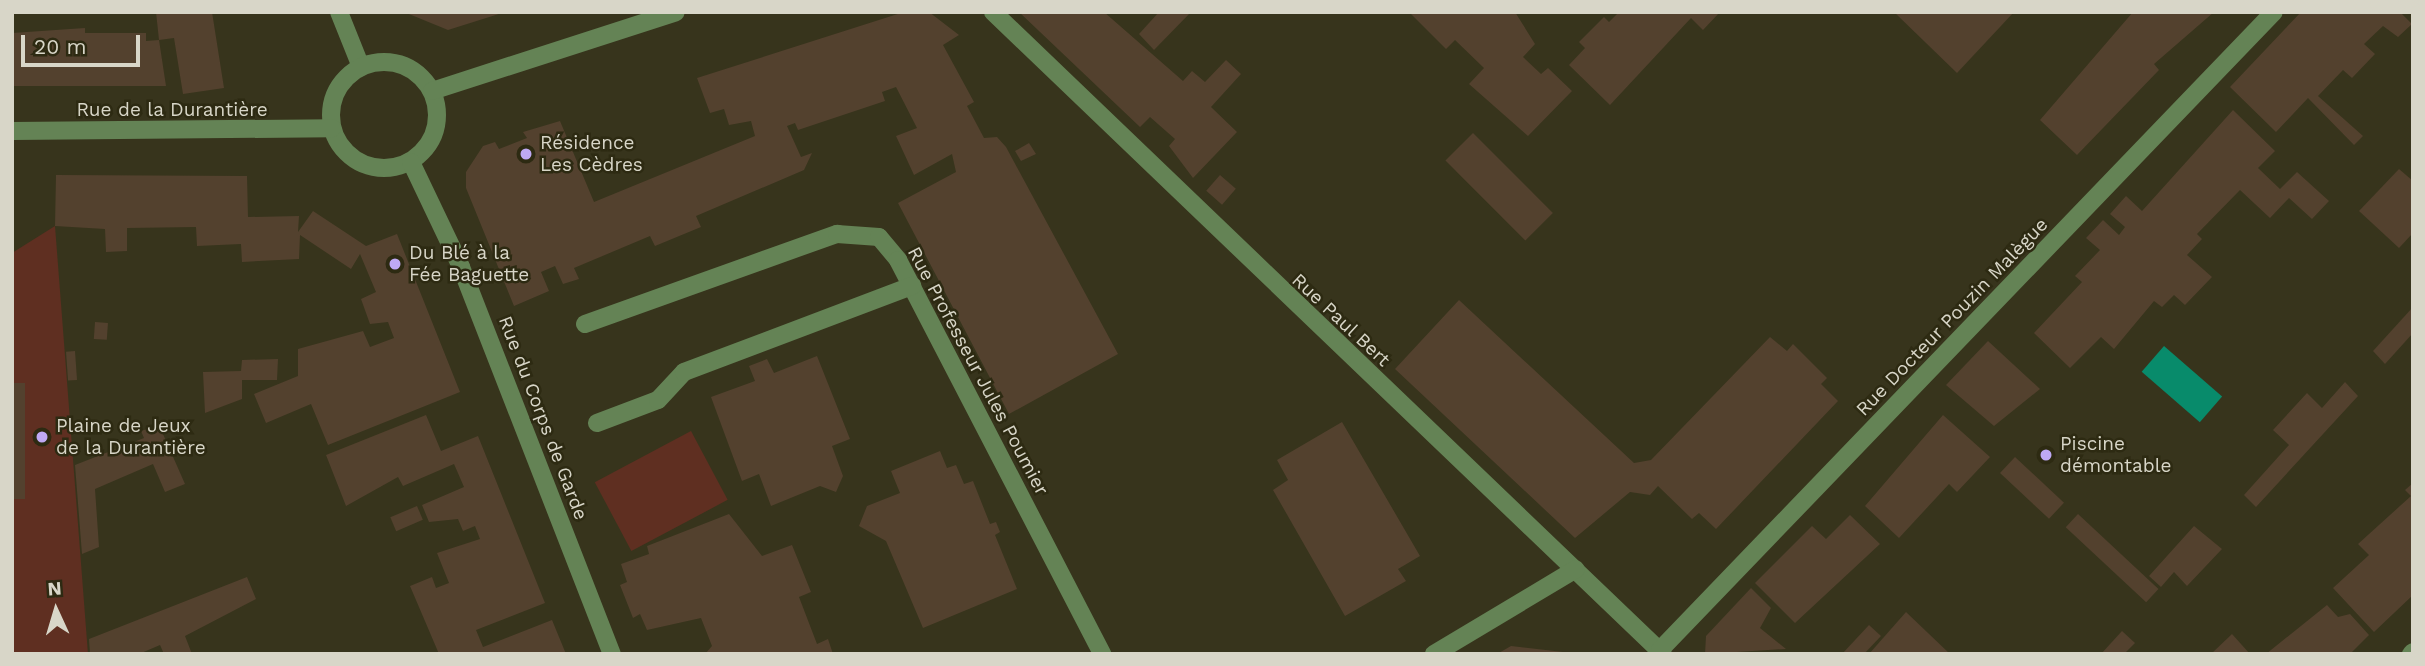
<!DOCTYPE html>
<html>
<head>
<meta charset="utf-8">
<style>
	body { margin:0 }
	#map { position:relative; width:2425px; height:666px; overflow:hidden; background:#37341c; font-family:"Work Sans",sans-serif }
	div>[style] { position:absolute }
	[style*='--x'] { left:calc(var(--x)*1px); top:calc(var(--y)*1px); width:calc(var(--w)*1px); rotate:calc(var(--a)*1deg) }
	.green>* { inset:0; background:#5f2f21; transform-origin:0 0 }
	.water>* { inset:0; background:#088b6b; transform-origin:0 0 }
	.building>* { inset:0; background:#53412e; transform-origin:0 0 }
	.minor>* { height:18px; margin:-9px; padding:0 9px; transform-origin:9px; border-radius:9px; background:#648355 }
	.minor>.ring { margin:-9px; padding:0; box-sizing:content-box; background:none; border:18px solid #648355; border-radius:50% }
	.dots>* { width:19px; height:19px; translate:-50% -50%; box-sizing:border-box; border:4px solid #2d2a12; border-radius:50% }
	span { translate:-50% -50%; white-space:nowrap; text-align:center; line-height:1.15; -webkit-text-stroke:5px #2d2a12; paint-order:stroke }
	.street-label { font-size:19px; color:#d8d6c8 }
	.poi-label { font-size:19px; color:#d8d6c8 }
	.left { translate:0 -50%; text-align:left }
	.frame { position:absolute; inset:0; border:14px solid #d8d6c8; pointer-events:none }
	.north { position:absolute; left:21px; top:575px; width:70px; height:70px; -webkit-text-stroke:5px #2d2a12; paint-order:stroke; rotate:356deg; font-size:19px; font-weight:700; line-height:28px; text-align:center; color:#d8d6c8 }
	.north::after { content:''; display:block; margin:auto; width:24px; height:32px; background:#d8d6c8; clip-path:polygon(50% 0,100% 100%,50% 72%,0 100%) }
	.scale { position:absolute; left:21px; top:35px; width:119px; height:32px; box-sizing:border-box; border:4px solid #d8d6c8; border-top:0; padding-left:9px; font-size:21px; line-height:24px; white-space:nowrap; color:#d8d6c8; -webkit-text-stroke:5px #2d2a12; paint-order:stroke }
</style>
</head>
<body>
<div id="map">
	<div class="green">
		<i style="clip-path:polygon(55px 226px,88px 654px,12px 654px,12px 253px)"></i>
		<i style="left:691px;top:431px;width:78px;height:109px;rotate:62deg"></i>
	</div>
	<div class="water">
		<i style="left:2164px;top:346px;width:77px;height:34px;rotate:41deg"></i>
	</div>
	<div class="building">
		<i style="clip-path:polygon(156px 12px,212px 12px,224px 88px,183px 94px,174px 38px,159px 40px,166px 86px,12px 86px,12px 33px,85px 28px,85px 33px,146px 33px,146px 41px,159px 40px)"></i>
		<i style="clip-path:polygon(404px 12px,501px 12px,502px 13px,448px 30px)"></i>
		<i style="clip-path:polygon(904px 12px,929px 12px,959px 35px,943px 45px,974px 102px,967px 106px,984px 138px,997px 137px,1006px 147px,1118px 354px,1009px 414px,898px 203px,956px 172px,952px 154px,914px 175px,896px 136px,917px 128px,896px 87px,882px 92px,885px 101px,798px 130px,795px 123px,787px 126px,801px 157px,812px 153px,804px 170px,696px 216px,701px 227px,655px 246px,650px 236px,574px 268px,579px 279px,563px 284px,555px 266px,541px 272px,549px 291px,514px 306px,466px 188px,466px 172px,483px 146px,495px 142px,499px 149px,527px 138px,523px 132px,560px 121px,594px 202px,755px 136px,751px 121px,729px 125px,724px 109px,710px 113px,697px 78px)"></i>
		<i style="clip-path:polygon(1019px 12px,1104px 12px,1183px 81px,1192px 71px,1205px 82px,1226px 60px,1241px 74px,1211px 107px,1237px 132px,1193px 178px,1169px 146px,1175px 139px,1150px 117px,1140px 127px)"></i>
		<i style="clip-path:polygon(1159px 12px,1191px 12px,1154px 50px,1139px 34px)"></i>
		<i style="clip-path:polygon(1409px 12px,1515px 12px,1535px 44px,1523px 57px,1541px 74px,1548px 68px,1572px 91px,1528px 136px,1469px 84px,1484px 68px,1455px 40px,1446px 49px)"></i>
		<i style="clip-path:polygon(1619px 12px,1720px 12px,1703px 30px,1691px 18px,1610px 105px,1569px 65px,1585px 48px,1579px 42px,1604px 17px,1609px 22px)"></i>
		<i style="clip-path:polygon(1894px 12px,2014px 12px,1957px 73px)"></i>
		<i style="clip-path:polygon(2133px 12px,2214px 12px,2154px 64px,2159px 70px,2077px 155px,2040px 120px)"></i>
		<i style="clip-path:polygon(2301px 12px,2400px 12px,2412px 24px,2398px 37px,2383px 26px,2364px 44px,2375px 54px,2352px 78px,2343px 70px,2318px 96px,2363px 136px,2354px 145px,2308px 98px,2276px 132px,2230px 87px)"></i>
		<i style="clip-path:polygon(2233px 110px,2275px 151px,2258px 168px,2280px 189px,2297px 172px,2329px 201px,2312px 219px,2289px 198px,2270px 218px,2240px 190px,2197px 234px,2202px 239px,2187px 255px,2212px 277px,2185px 305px,2174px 295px,2162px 307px,2154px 301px,2114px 349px,2101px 337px,2070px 368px,2034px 333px,2082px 282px,2075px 276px,2100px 250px,2086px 238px,2103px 220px,2119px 235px,2125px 227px,2110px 214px,2126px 196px,2142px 211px)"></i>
		<i style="left:1473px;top:133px;width:113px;height:39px;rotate:45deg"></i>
		<i style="clip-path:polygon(1029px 143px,1036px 154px,1021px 161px,1015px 151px)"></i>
		<i style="clip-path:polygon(2399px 169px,2413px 181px,2413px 233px,2399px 248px,2359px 211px)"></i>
		<i style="clip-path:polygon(56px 175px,247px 176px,248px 217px,299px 216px,298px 232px,313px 211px,366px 246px,397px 234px,460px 392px,328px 445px,311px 404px,266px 423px,254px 394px,298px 376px,298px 349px,363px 331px,370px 347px,394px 338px,388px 322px,370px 324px,361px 299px,376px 292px,360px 254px,351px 269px,300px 235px,299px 259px,242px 262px,241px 244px,197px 246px,196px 227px,127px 228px,127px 251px,106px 252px,105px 229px,55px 226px)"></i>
		<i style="left:1220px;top:175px;width:21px;height:21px;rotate:41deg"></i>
		<i style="clip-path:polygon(1459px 300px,1634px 463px,1651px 460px,1770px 337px,1787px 351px,1793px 344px,1827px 378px,1821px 384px,1838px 401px,1716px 529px,1699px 513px,1692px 519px,1658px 486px,1650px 495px,1630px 492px,1575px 538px,1395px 369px)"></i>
		<i style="clip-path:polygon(2413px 307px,2413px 333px,2385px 364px,2373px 351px)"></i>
		<i style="left:95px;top:322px;width:13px;height:17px;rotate:4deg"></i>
		<i style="clip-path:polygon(1988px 341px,2040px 389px,1994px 426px,1946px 385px)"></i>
		<i style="left:75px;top:351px;width:29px;height:9px;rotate:86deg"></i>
		<i style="clip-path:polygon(817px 356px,850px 439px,832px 446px,843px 476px,836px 492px,820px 486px,771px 506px,759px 474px,742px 481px,711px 397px,755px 381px,749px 366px,767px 359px,774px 373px)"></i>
		<i style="clip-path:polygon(278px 359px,277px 380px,242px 380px,242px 399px,205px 413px,203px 372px,241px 371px,242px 360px)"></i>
		<i style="clip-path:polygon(2345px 382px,2358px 396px,2256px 507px,2244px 495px,2289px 445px,2273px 430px,2307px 393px,2322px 408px)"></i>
		<i style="left:12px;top:383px;width:13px;height:116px"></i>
		<i style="clip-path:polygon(426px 415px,441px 451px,478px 436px,545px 603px,476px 630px,483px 647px,552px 620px,566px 654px,439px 654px,410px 586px,432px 577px,436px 588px,449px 583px,437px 553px,480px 539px,475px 526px,463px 531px,458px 519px,429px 522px,422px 505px,464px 487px,454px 464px,403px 486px,398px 477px,346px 506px,326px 455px)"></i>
		<i style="clip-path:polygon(1943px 415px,1990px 457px,1957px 492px,1949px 484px,1899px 538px,1865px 506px)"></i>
		<i style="clip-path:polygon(1342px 422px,1420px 556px,1398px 569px,1406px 581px,1345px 616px,1273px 490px,1288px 480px,1277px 460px)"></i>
		<i style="clip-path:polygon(159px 425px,185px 484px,165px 492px,153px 464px,95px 489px,99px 547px,82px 554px,75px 465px,144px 438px,141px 431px)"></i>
		<i style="clip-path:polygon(940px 451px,947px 468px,956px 465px,964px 484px,973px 481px,990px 524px,996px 522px,1000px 532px,995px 535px,1017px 589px,923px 628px,886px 541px,859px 526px,867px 506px,900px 493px,891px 471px)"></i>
		<i style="left:2015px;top:457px;width:67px;height:22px;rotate:43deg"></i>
		<i style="clip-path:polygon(2413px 483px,2413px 595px,2374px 632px,2333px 588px,2369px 555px,2358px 544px,2411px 496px,2405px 490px)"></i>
		<i style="left:417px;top:506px;width:15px;height:29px;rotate:67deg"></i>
		<i style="clip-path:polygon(729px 514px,762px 556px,792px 545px,811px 592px,799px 597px,817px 644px,828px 639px,833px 654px,705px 654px,712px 646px,701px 618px,647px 630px,640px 614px,633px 618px,620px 585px,627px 582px,621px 564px,649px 554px,647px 546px)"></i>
		<i style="left:2078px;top:514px;width:110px;height:18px;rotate:43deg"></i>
		<i style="clip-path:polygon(1850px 515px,1880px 544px,1795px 623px,1755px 583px,1812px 526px,1826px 539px)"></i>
		<i style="clip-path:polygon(2194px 526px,2222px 549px,2187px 586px,2174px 572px,2161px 587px,2149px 576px)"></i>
		<i style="clip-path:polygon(247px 577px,256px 599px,185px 636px,192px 654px,164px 654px,160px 645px,139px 654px,90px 654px,89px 639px)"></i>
		<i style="clip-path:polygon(1751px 588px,1771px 608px,1760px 628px,1786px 649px,1705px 654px,1706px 636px)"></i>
		<i style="clip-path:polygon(2327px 605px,2338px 617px,2350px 614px,2369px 635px,2350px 654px,2266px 654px)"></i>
		<i style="clip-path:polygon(1906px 612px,1950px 654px,1869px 654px)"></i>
		<i style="clip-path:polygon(1869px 625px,1881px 636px,1864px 654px,1842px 654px)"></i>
		<i style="clip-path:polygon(2122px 631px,2135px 643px,2124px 654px,2101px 654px)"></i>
		<i style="clip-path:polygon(2232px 634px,2250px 654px,2211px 654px)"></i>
		<i style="clip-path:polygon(1511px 646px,1563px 652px,1563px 654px,1497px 654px)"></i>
	</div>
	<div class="minor">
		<i style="--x:339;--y:12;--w:59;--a:68.2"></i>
		<i style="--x:993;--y:12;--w:928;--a:43.78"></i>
		<i class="ring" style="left:331px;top:62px;width:88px;height:88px"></i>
		<i style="--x:432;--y:91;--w:256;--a:-17.9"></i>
		<i style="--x:12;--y:131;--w:320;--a:-0.5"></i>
		<i style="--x:411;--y:162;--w:116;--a:64.5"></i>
		<i style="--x:461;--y:267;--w:415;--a:68.7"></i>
		<i style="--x:585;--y:324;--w:268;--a:-19.7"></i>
		<i style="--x:837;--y:234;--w:42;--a:4.1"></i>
		<i style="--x:879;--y:237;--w:30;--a:50"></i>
		<i style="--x:898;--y:260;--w:444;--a:62.6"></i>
		<i style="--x:597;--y:423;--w:65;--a:-20.7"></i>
		<i style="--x:658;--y:400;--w:38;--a:-47"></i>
		<i style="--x:684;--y:372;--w:244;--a:-20.7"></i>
		<i style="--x:1660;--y:650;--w:885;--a:-46.1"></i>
		<i style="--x:1434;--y:654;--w:165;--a:-30.9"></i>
		<i style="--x:2411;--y:654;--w:3;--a:-45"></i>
	</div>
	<div class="dots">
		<i style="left:526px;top:154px;background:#bfa9f4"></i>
		<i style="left:395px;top:264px;background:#bfa9f4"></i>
		<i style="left:42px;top:437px;background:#bfa9f4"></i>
		<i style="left:2046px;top:455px;background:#bfa9f4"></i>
	</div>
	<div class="street-label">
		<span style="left:172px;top:110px">Rue de la Durantière</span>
		<span style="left:1952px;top:317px;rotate:-46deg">Rue Docteur Pouzin Malègue</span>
		<span style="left:1341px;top:320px;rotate:43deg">Rue Paul Bert</span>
		<span style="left:978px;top:371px;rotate:62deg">Rue Professeur Jules Poumier</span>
		<span style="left:543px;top:418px;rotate:69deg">Rue du Corps de Garde</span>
	</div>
	<div class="poi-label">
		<span class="left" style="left:540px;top:154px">Résidence<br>Les Cèdres</span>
		<span class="left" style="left:409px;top:264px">Du Blé à la<br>Fée Baguette</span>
		<span class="left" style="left:56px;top:437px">Plaine de Jeux<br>de la Durantière</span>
		<span class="left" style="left:2060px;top:455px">Piscine<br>démontable</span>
	</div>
	<div class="frame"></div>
	<div class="north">N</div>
	<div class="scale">20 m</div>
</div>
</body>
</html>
